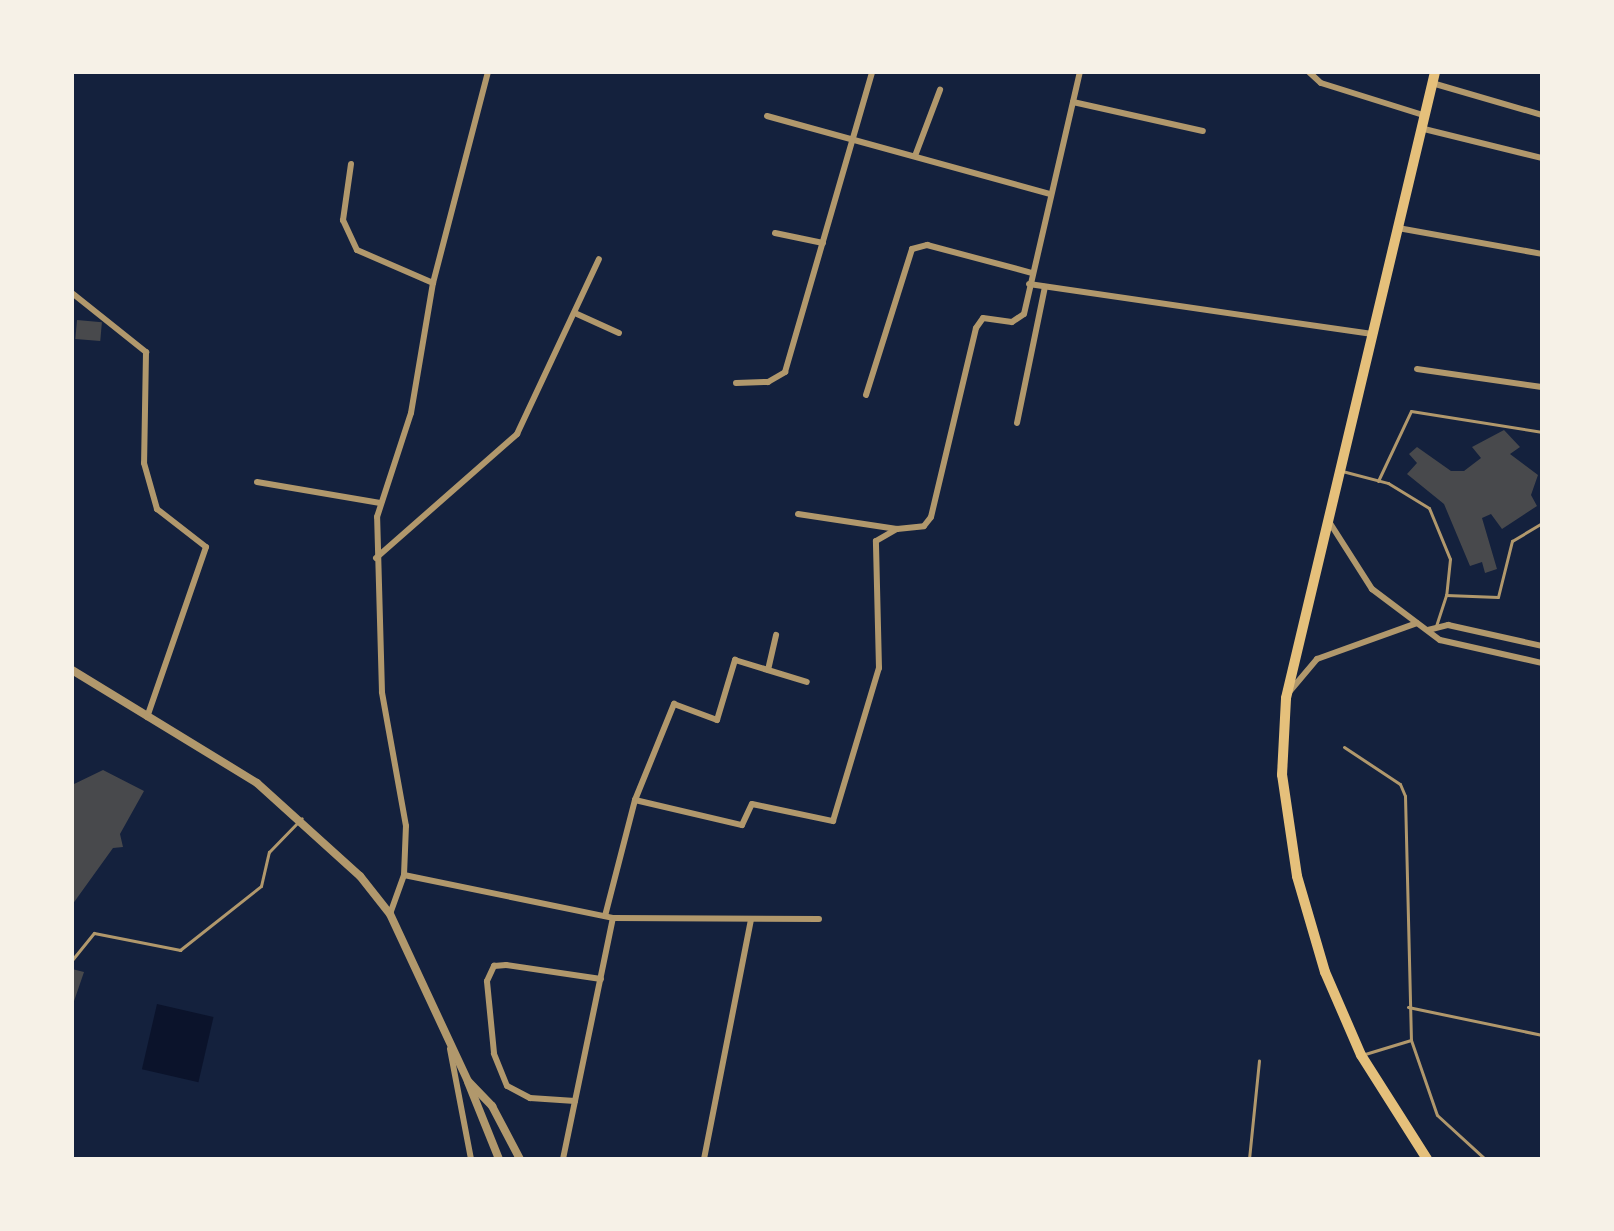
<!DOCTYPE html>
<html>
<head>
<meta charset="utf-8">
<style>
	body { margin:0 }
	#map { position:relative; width:1614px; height:1231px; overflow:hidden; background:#14213d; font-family:"Nunito Sans",sans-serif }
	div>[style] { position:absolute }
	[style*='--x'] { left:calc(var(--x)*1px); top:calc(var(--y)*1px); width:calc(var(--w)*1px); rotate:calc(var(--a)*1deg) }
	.water>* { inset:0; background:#0b132b; transform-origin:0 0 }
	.building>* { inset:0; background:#48494c; transform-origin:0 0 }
	.service>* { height:3px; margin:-1.5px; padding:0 1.5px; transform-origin:1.5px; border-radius:1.5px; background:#b1986c }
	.minor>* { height:6px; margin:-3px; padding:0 3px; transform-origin:3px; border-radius:3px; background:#b1986c }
	.tertiary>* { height:8px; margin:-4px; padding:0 4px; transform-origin:4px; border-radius:4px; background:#b1986c }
	.primary>* { height:10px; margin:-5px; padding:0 5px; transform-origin:5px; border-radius:5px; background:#e5c07b }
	span { translate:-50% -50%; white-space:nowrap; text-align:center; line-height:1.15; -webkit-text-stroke:6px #f6f1e7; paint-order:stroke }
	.frame { position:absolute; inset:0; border:74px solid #f6f1e7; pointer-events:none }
</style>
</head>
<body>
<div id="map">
	<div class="water">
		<i style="left:157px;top:1004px;width:58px;height:67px;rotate:13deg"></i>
	</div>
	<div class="building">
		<i style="left:77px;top:320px;width:25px;height:19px;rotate:5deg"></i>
		<i style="clip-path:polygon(1504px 430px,1520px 447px,1510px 454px,1538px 475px,1531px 495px,1537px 506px,1502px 529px,1491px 514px,1482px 518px,1497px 569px,1485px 573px,1482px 562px,1470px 566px,1444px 504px,1407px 474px,1417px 463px,1409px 454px,1417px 447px,1451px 471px,1464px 471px,1481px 458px,1472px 447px)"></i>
		<i style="clip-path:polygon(103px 770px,144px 791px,120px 834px,123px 847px,113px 848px,72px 905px,72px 785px)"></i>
		<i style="clip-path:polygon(72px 969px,84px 972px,72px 1007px)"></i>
	</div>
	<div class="service">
		<i style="--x:1342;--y:471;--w:48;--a:14.6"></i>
		<i style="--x:1388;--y:483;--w:48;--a:31.4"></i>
		<i style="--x:1429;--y:508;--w:55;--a:67.6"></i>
		<i style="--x:1450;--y:559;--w:36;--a:96"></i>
		<i style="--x:1446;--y:595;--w:52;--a:2.2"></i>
		<i style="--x:1498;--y:597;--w:58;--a:-76"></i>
		<i style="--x:1512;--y:541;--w:35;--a:-31"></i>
		<i style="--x:1378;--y:481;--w:77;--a:-64.8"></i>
		<i style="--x:1411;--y:411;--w:133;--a:9.1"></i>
		<i style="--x:1436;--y:626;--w:33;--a:-72"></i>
		<i style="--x:1344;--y:747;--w:67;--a:33.5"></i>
		<i style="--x:1400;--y:784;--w:13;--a:67"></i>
		<i style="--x:1405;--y:796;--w:244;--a:88.6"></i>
		<i style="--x:1411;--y:1040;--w:79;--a:70.9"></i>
		<i style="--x:1437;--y:1115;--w:65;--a:42.5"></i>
		<i style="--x:72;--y:960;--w:35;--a:-51"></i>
		<i style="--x:94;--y:933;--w:88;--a:11.2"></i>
		<i style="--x:180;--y:950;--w:103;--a:-38.3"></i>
		<i style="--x:261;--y:886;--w:35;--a:-77"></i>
		<i style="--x:269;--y:852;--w:47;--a:-45.9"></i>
		<i style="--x:1408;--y:1007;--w:137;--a:11.8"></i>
		<i style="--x:1365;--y:1054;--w:48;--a:-16.9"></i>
		<i style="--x:1249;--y:1159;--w:99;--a:-84.2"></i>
	</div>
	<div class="minor">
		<i style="--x:1309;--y:72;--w:16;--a:43"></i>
		<i style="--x:1321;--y:83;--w:107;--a:17.4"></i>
		<i style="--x:1432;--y:83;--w:115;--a:16.2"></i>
		<i style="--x:1073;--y:102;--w:133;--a:12.6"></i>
		<i style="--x:767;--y:116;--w:294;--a:15.4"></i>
		<i style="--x:1420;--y:128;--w:126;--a:13.8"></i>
		<i style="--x:915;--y:156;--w:71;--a:-69.3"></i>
		<i style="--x:351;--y:164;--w:57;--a:98.1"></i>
		<i style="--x:343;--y:220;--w:33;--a:65"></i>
		<i style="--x:357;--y:250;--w:83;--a:23.5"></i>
		<i style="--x:1398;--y:228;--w:146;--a:10.2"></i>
		<i style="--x:775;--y:233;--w:49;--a:11.8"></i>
		<i style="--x:1029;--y:284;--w:347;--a:8.3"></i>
		<i style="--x:72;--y:293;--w:95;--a:38.6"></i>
		<i style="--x:146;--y:352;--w:111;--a:91"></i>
		<i style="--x:144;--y:463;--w:48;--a:74.2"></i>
		<i style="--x:157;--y:509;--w:62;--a:37.8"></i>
		<i style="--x:206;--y:547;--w:180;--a:109.1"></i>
		<i style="--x:577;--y:314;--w:46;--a:24.3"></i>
		<i style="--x:1417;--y:369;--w:126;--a:8.2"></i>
		<i style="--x:736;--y:383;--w:32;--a:-2"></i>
		<i style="--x:768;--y:382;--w:20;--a:-30"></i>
		<i style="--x:785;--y:372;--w:312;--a:-73.8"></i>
		<i style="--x:866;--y:395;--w:153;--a:-72.5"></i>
		<i style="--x:912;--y:249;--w:16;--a:-15"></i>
		<i style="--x:927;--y:245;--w:109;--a:14.9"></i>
		<i style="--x:1017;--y:423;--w:139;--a:-78.4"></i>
		<i style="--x:257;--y:482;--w:125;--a:9.7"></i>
		<i style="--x:798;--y:514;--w:100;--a:8.6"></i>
		<i style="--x:1328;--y:520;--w:82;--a:57.5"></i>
		<i style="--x:1372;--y:589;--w:85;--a:36.9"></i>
		<i style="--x:1440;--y:640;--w:105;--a:12.7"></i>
		<i style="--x:376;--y:558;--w:188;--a:-41.3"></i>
		<i style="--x:517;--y:434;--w:193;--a:-64.9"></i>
		<i style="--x:1428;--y:630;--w:21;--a:-14"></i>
		<i style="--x:1448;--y:625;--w:96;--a:12.6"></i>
		<i style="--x:768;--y:670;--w:36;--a:-77"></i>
		<i style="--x:1290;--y:691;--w:42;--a:-49.8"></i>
		<i style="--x:1317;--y:659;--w:106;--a:-19.8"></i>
		<i style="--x:635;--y:800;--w:110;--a:13.2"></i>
		<i style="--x:742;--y:825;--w:23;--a:-65"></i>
		<i style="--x:752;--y:804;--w:83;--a:11.9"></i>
		<i style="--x:833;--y:821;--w:160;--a:-73.3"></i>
		<i style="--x:879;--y:668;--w:127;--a:-91.4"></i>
		<i style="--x:876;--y:541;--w:24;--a:-30"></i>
		<i style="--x:897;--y:529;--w:27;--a:-6"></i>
		<i style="--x:924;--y:526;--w:11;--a:-52"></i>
		<i style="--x:931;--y:517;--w:194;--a:-76.6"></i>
		<i style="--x:976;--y:328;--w:12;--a:-55"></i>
		<i style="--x:983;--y:318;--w:29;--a:8"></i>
		<i style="--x:1012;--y:322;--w:14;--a:-34"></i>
		<i style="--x:1024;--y:314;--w:248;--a:-77"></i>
		<i style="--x:404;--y:875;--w:213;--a:11.6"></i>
		<i style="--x:613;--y:918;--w:206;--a:0.3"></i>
		<i style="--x:390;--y:914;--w:41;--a:-70.3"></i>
		<i style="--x:404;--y:875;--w:49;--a:-87.7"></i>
		<i style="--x:406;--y:826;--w:136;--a:-100.2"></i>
		<i style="--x:382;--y:692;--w:175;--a:-91.6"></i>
		<i style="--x:377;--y:517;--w:109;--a:-71.9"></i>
		<i style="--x:411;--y:413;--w:132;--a:-80.4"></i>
		<i style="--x:433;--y:283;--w:218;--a:-75.4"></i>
		<i style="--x:605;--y:916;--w:120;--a:-75.5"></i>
		<i style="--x:635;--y:800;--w:104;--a:-67.9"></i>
		<i style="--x:674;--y:704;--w:46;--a:20.4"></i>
		<i style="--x:717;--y:720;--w:63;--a:-73.3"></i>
		<i style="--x:735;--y:660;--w:75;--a:17"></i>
		<i style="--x:450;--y:1049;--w:112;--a:79.2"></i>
		<i style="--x:575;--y:1101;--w:45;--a:-176.2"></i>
		<i style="--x:530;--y:1098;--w:26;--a:-152"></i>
		<i style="--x:507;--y:1086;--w:35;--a:-112"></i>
		<i style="--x:494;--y:1053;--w:72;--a:-95.6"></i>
		<i style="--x:487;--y:981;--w:17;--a:-65"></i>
		<i style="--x:494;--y:966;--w:12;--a:-5"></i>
		<i style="--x:506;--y:965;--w:96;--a:8.4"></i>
		<i style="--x:563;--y:1159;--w:246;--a:-78.3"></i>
		<i style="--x:704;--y:1159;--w:244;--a:-78.9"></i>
	</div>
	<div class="tertiary">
		<i style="--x:72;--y:670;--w:217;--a:31.4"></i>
		<i style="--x:257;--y:783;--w:139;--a:42.1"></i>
		<i style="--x:360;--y:876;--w:48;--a:51.7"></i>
		<i style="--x:390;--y:914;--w:184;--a:65"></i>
		<i style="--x:468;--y:1081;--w:35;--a:46"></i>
		<i style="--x:492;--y:1106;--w:60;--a:62.2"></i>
		<i style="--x:468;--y:1082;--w:83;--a:68.1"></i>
	</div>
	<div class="primary">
		<i style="--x:1427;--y:1159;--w:123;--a:-122.4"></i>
		<i style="--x:1361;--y:1055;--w:90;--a:-113.4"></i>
		<i style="--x:1325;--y:972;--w:100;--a:-106.3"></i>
		<i style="--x:1297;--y:876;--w:102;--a:-98.4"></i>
		<i style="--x:1282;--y:775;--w:77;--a:-87"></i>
		<i style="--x:1286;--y:698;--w:643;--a:-76.61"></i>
	</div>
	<div class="frame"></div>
</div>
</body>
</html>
